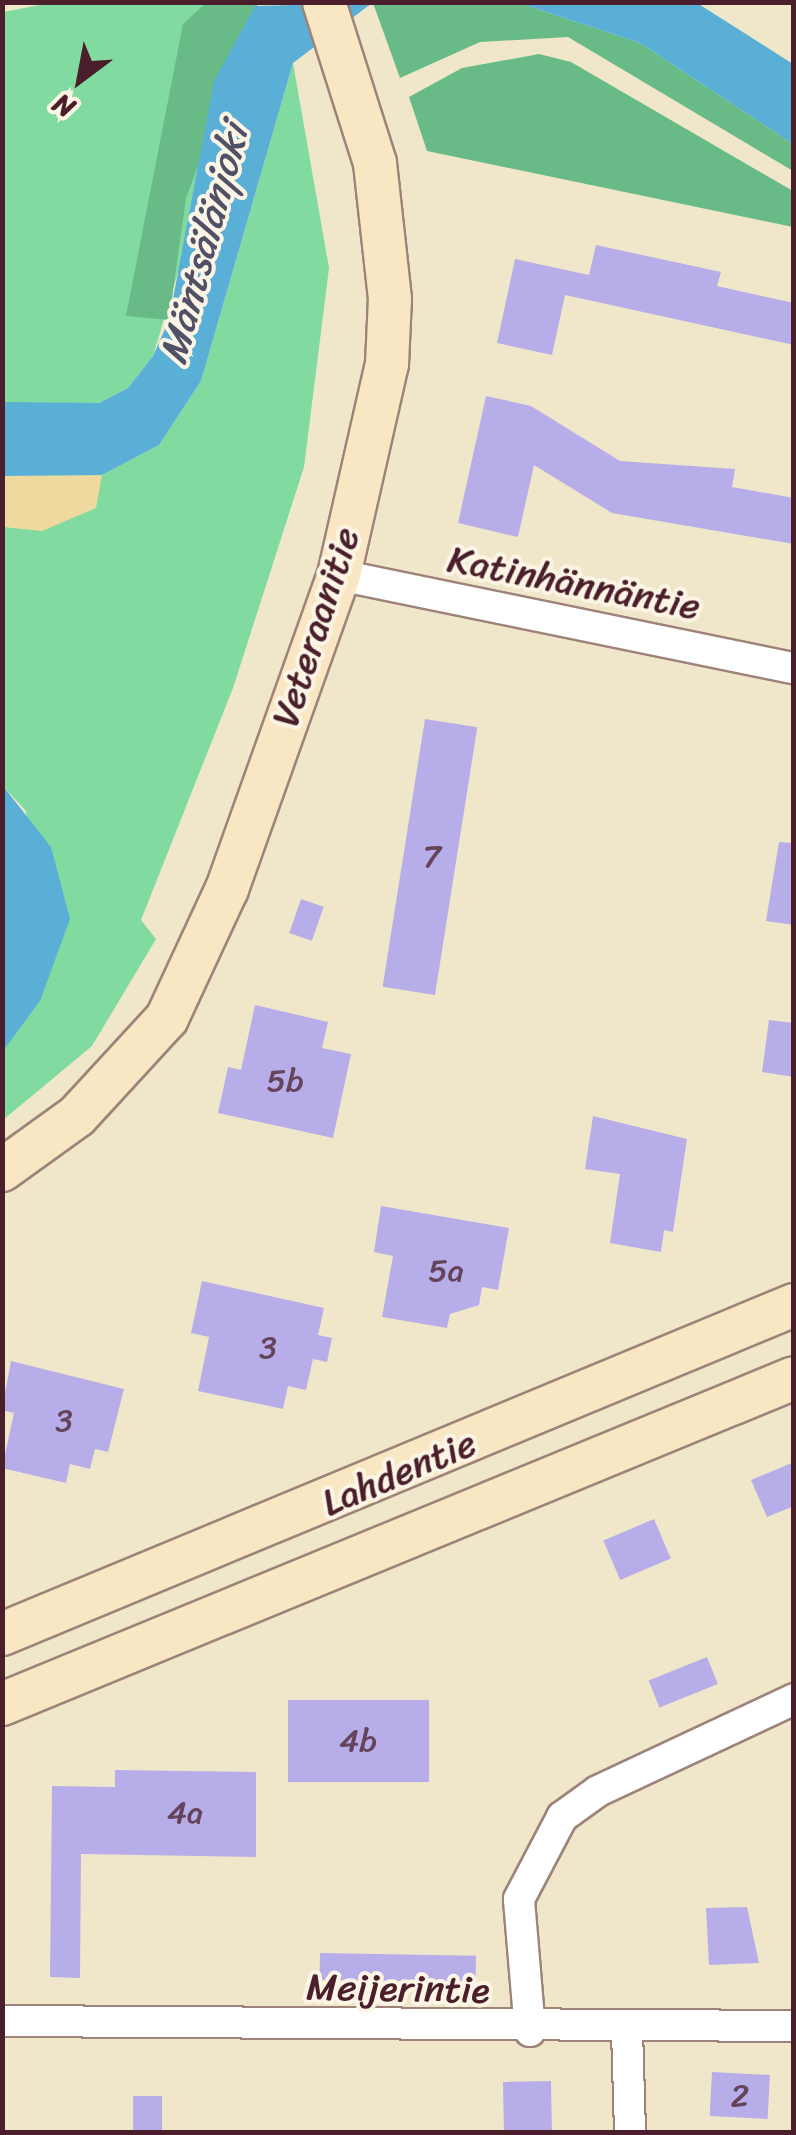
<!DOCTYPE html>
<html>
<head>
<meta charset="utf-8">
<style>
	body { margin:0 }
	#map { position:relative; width:796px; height:2135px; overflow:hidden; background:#f0e7ca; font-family:Sriracha,sans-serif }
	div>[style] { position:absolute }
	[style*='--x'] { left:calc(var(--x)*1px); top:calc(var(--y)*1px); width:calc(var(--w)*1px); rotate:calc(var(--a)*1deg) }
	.green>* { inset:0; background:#81daa0 }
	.forest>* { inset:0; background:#68ba86 }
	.sand>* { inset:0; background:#eeda9e }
	.water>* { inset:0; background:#5aafd7 }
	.building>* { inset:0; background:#b7aee9; transform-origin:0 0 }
	.roads { filter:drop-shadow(2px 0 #9d837a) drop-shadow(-2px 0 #9d837a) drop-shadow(0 2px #9d837a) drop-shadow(0 -2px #9d837a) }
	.street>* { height:30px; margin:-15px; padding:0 15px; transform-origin:15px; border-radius:15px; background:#fff }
	.secondary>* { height:42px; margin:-21px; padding:0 21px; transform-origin:21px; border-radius:21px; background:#f9e7c3 }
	span { translate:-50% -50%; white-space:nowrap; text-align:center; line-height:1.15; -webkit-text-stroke:8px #fcf5e5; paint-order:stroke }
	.number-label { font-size:32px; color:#65435a }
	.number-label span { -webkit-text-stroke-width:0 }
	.street-label { font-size:38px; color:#4a1f2b }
	.water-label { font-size:40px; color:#505167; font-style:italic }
	.frame { position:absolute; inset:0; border:5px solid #4a1f2b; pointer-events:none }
	.north { position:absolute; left:30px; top:30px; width:100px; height:100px; -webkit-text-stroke:8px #fcf5e5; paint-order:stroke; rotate:212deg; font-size:28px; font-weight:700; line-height:40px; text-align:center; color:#4a1f2b }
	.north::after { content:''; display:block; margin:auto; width:35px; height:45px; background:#4a1f2b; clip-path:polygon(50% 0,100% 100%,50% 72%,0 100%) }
</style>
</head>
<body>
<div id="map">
	<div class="green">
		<i style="clip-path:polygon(56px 2px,258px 3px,153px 356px,128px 388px,99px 403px,24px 408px,3px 402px,3px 12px)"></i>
		<i style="clip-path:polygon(293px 63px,329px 268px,304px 467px,233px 688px,141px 920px,156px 939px,92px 1046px,3px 1120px,2px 1051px,40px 1001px,26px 811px,3px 786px,3px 476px,102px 475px,159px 445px,201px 381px)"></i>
	</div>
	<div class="forest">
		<i style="clip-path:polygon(206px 3px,258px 3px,186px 198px,169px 320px,126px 316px,183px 24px)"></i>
		<i style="clip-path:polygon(373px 3px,519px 3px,640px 43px,793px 144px,793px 171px,568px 37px,480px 42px,400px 78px)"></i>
		<i style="clip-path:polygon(539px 54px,571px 62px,793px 191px,793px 227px,427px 151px,409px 97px,462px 68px)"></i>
	</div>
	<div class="sand">
		<i style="clip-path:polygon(102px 475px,96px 508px,42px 531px,3px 527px,2px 476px)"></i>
	</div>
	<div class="water">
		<i style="clip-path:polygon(372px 3px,293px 63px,201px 381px,159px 445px,102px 475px,3px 476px,2px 402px,99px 403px,128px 388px,153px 356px,169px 320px,214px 81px,255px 6px)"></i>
		<i style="clip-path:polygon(519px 3px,697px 3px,793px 64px,793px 144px,640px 43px)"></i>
		<i style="clip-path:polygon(3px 786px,51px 847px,70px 919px,40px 1001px,3px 1051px)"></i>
	</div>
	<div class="building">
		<i style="clip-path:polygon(596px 245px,721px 272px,717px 286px,794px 303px,794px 345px,565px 295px,552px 355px,497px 343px,515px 259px,589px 275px)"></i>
		<i style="clip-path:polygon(486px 396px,531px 406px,620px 461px,735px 469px,732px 487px,794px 498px,794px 544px,612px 513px,534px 465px,518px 537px,458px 523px)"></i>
		<i style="left:425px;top:719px;width:53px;height:271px;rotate:9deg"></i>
		<i style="clip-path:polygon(779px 842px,794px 843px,794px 925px,766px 921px)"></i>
		<i style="left:301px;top:899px;width:24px;height:36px;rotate:19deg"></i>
		<i style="clip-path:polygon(255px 1005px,328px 1022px,322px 1048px,351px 1054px,333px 1138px,218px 1113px,228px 1067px,241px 1070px)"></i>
		<i style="clip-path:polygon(769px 1020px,794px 1023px,794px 1077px,762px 1072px)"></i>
		<i style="clip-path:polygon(593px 1116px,687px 1139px,673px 1232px,664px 1230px,661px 1252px,610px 1243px,620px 1174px,585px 1169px)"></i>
		<i style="clip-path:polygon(381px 1206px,509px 1228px,498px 1290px,482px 1287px,479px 1305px,450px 1314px,447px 1328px,382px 1317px,393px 1256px,374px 1252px)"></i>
		<i style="clip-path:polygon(202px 1281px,324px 1308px,318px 1335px,332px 1338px,327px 1362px,313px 1359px,306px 1390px,288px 1386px,283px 1409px,198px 1391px,209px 1337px,191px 1333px)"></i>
		<i style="clip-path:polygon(11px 1361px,124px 1389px,108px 1452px,95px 1449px,90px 1469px,70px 1464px,66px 1483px,2px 1468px,14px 1413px,2px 1410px)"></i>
		<i style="clip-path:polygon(794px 1462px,794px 1506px,767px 1517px,751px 1480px)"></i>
		<i style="left:654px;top:1519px;width:43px;height:55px;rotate:67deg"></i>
		<i style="left:707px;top:1657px;width:29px;height:63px;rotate:68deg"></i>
		<i style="left:288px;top:1700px;width:141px;height:82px"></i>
		<i style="clip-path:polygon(115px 1770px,256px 1772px,256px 1857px,81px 1854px,80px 1978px,50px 1977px,52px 1786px,115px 1787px)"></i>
		<i style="clip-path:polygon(747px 1907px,759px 1963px,709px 1965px,706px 1908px)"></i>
		<i style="left:320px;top:1953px;width:156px;height:27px;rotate:1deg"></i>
		<i style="left:712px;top:2072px;width:58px;height:44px;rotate:3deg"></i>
		<i style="left:551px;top:2081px;width:50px;height:48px;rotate:89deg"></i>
		<i style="left:133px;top:2096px;width:29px;height:36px"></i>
	</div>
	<div class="roads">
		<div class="street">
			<i style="--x:339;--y:575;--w:464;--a:11.6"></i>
			<i style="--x:2;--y:2021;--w:792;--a:0.36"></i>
			<i style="--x:627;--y:2030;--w:102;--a:88.3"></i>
			<i style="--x:530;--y:2031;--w:132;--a:-94.8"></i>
			<i style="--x:519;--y:1899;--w:93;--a:-62.3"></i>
			<i style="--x:562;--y:1817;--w:44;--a:-35.8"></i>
			<i style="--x:598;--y:1791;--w:217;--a:-25.1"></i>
		</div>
		<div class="secondary">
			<i style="--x:2;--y:1170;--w:92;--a:-35.8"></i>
			<i style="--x:77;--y:1116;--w:133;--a:-47.4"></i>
			<i style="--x:167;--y:1018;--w:142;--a:-65.1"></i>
			<i style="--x:227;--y:889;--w:333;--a:-70.4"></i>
			<i style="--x:339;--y:575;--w:216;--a:-77.2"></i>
			<i style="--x:387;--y:364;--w:65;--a:-87.4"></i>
			<i style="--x:390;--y:299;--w:137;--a:-96.3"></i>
			<i style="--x:375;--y:163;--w:169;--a:-107.6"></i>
			<i style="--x:2;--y:1634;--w:858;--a:-22.56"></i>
			<i style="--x:2;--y:1704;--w:856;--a:-22.37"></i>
		</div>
	</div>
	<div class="number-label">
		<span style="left:432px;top:857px">7</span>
		<span style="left:285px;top:1081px">5b</span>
		<span style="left:446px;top:1271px">5a</span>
		<span style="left:268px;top:1348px">3</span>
		<span style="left:64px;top:1421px">3</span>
		<span style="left:358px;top:1741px">4b</span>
		<span style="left:185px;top:1813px">4a</span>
		<span style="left:740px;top:2096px">2</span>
	</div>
	<div class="street-label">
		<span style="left:574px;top:583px;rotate:11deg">Katinhännäntie</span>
		<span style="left:316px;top:627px;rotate:-72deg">Veteraanitie</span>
		<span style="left:399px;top:1473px;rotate:-23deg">Lahdentie</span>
		<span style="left:398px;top:1989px;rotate:1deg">Meijerintie</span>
	</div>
	<div class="water-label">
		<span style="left:204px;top:244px;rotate:-75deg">Mäntsälänjoki</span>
	</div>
	<div class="frame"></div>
	<div class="north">N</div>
</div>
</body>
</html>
